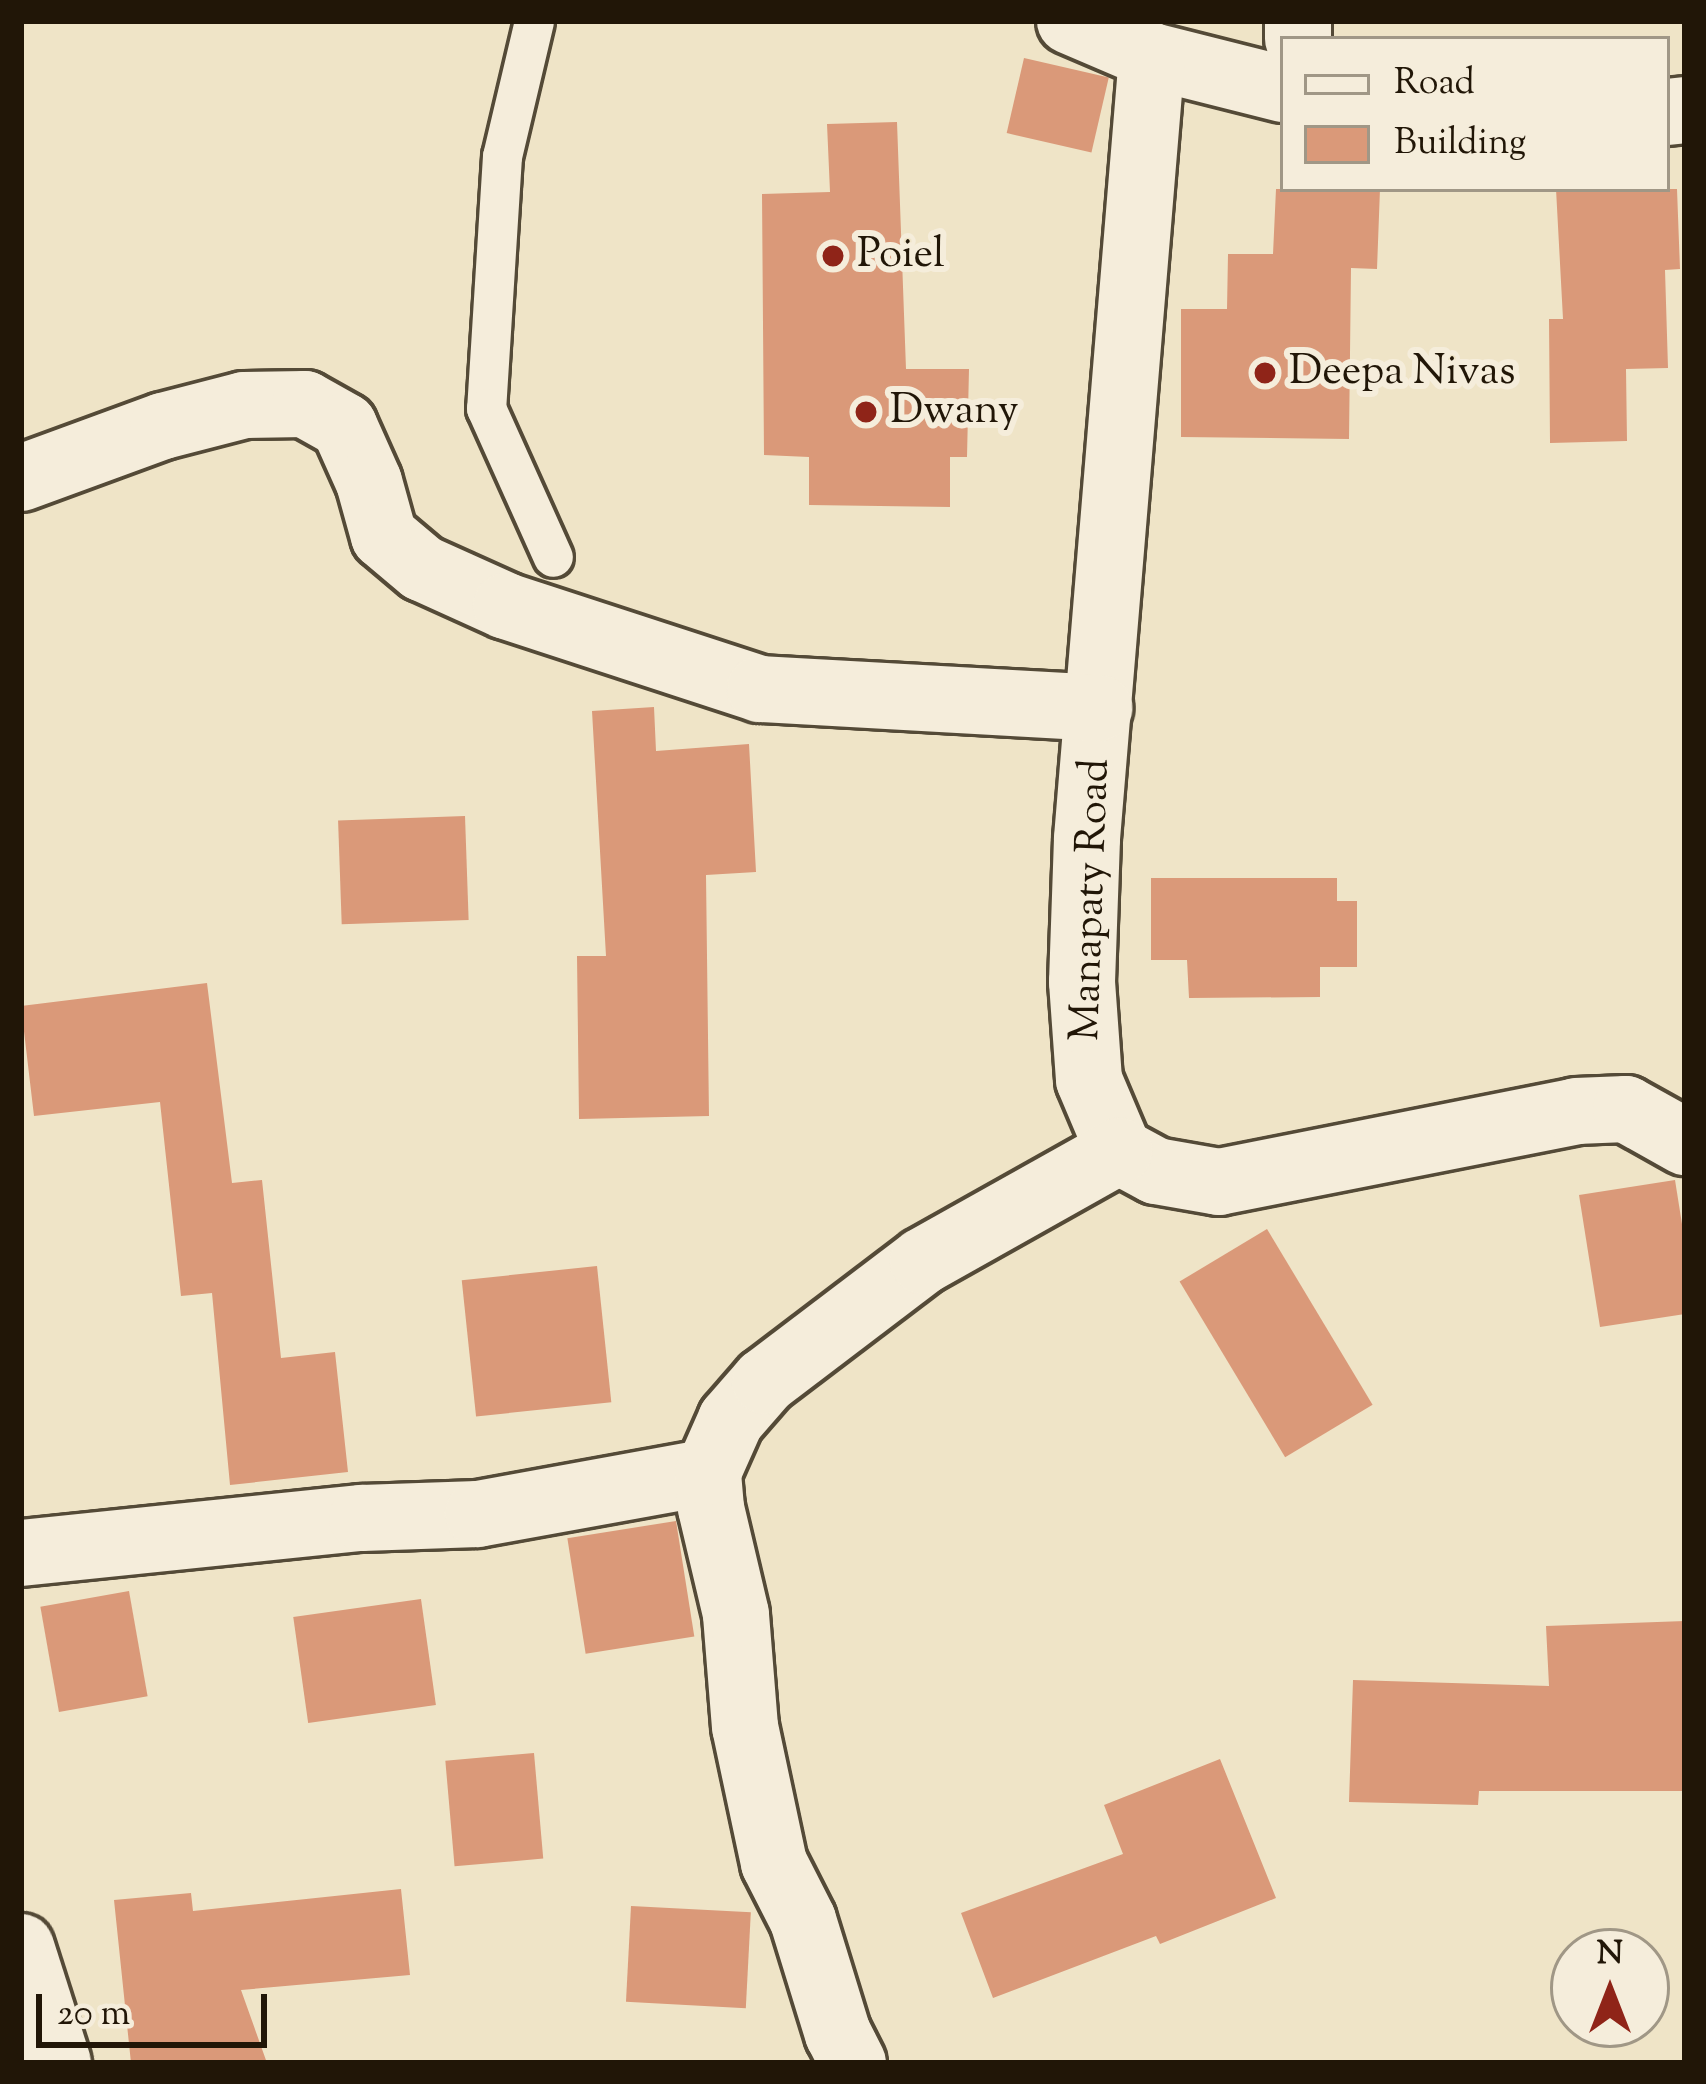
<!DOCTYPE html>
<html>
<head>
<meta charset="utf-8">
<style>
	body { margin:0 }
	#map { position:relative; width:1706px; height:2084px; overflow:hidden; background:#efe4c7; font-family:"Sorts Mill Goudy",serif }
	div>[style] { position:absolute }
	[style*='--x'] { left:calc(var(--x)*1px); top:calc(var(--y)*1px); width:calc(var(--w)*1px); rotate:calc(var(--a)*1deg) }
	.building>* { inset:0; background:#da9979; transform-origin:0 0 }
	.roads { filter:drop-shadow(3px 0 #544a37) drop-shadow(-3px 0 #544a37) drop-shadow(0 3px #544a37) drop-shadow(0 -3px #544a37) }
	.lane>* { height:39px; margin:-19.5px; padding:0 19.5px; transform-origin:19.5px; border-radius:19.5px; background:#f5eddb }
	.street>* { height:66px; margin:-33px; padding:0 33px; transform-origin:33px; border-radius:33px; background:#f5eddb }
	.dots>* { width:33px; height:33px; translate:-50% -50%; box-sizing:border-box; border:6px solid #f5eddb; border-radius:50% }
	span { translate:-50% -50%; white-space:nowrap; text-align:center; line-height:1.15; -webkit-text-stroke:12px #f5eddb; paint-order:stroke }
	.poi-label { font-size:42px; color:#211607 }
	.left { translate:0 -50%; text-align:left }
	.street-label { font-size:42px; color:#211607 }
	.frame { position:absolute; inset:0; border:24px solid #211607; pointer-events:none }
	.legend { position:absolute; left:1280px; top:36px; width:390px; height:156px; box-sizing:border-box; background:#f5eddb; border:3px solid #a09786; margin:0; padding:15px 21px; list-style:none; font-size:36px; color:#211607 }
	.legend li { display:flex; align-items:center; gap:24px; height:60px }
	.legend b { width:60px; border:3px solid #a09786 }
	.north { position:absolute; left:1550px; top:1928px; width:120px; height:120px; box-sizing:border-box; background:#f5eddb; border:3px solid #a09786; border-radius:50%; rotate:0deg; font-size:33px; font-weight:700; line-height:48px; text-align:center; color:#211607 }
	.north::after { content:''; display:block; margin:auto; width:42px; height:54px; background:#8f2418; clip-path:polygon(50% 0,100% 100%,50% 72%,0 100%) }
	.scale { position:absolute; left:36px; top:1994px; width:231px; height:54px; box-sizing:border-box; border:6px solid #211607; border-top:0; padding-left:15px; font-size:36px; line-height:42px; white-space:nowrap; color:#211607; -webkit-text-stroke:9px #f5eddb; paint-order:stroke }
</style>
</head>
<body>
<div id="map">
	<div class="building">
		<i style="left:1024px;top:58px;width:87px;height:77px;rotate:13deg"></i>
		<i style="clip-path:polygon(897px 122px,906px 369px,969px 369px,967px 457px,950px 457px,950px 507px,809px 505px,809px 457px,764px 455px,762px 194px,830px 192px,827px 124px)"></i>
		<i style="clip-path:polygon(1276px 189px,1380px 189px,1377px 269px,1351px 268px,1349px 439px,1181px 437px,1181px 309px,1227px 309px,1228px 254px,1273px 254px)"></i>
		<i style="clip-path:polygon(1556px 189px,1677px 189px,1680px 269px,1665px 270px,1668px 368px,1626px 369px,1627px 441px,1550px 443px,1549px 319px,1563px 319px)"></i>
		<i style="clip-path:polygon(654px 707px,656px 751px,749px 744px,756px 872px,706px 875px,709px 1116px,579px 1119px,577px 956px,606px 956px,592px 711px)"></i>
		<i style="left:465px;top:816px;width:104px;height:127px;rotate:88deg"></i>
		<i style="clip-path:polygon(1151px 878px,1337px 878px,1337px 901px,1357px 901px,1357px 967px,1320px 967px,1320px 997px,1189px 998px,1187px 960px,1151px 960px)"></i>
		<i style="clip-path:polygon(207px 983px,232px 1183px,262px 1180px,281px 1358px,335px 1352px,348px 1472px,230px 1485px,212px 1293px,181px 1296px,160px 1102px,34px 1116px,21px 1006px)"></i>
		<i style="clip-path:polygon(1675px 1180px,1685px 1243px,1685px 1314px,1600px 1327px,1579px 1195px)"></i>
		<i style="left:1267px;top:1229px;width:205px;height:102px;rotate:59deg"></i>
		<i style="left:597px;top:1266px;width:137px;height:136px;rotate:84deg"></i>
		<i style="left:676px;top:1521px;width:117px;height:110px;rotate:81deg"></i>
		<i style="left:129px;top:1591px;width:107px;height:90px;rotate:80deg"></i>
		<i style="left:421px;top:1599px;width:107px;height:129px;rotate:82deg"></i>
		<i style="clip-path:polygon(1685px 1621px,1685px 1791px,1479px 1791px,1478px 1805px,1349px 1802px,1353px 1680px,1549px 1686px,1546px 1626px)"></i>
		<i style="left:534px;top:1753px;width:106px;height:89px;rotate:85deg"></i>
		<i style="clip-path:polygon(1220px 1759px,1276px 1898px,1160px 1944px,1156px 1936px,993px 1998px,961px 1913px,1123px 1854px,1104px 1805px)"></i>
		<i style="clip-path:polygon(401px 1889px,410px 1975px,241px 1990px,267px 2063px,131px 2063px,114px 1900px,191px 1893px,193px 1911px)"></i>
		<i style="left:631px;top:1906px;width:120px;height:96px;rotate:3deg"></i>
	</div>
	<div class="roads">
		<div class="lane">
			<i style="--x:534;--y:21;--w:139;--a:103.3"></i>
			<i style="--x:502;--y:156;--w:253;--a:93.6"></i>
			<i style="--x:486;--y:408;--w:163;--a:65.8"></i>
		</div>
		<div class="street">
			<i style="--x:1070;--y:21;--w:89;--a:23.1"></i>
			<i style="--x:1152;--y:56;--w:135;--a:14.1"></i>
			<i style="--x:1298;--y:21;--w:18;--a:90"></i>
			<i style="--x:1152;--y:56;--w:786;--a:94.75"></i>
			<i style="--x:1087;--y:839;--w:143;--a:92"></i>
			<i style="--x:1082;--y:982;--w:98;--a:85.9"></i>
			<i style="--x:1089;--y:1080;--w:77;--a:67.1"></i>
			<i style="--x:1119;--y:1151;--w:42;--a:28.4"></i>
			<i style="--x:1156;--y:1171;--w:64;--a:9.9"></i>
			<i style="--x:1219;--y:1182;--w:364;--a:-11.2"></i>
			<i style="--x:1576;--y:1111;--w:50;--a:-2.3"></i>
			<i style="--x:1626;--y:1109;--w:68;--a:29.2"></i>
			<i style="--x:1667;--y:112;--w:18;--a:-6"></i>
			<i style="--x:21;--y:478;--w:151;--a:-20.1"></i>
			<i style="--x:163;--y:426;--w:84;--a:-14.5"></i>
			<i style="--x:244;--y:405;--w:61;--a:-0.9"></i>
			<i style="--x:305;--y:404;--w:45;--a:29.4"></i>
			<i style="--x:344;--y:426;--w:61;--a:65.9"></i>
			<i style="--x:369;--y:482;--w:56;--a:74.5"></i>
			<i style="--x:384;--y:536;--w:50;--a:40.1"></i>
			<i style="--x:422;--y:568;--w:92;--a:24.3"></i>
			<i style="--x:506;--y:606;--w:267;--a:18.1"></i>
			<i style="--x:760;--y:689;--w:340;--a:3.2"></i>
			<i style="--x:21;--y:1553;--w:343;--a:-5.9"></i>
			<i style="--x:362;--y:1518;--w:116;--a:-2"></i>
			<i style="--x:478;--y:1514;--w:234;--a:-10.3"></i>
			<i style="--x:21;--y:1947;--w:122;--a:72.3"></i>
			<i style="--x:853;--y:2063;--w:33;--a:-117"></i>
			<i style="--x:838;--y:2034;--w:119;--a:-107.1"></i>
			<i style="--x:803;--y:1920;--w:64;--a:-117"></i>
			<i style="--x:774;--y:1863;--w:139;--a:-102"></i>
			<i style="--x:745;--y:1727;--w:113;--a:-94.6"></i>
			<i style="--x:736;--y:1614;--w:109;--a:-103.3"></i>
			<i style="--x:711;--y:1508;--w:36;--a:-95"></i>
			<i style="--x:708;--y:1472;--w:57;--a:-66.1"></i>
			<i style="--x:731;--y:1420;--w:52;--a:-48.9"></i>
			<i style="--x:765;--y:1381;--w:198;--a:-37.2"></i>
			<i style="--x:923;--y:1261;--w:225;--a:-29.3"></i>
		</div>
	</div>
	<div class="dots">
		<i style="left:833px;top:256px;background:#8f2418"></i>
		<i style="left:1265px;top:373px;background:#8f2418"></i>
		<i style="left:866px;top:412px;background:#8f2418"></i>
	</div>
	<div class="poi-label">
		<span class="left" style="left:857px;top:256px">Poiel</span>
		<span class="left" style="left:1289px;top:373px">Deepa Nivas</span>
		<span class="left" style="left:890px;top:412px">Dwany</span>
	</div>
	<div class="street-label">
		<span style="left:1092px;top:900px;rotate:-88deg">Manapaty Road</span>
	</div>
	<div class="frame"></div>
	<ul class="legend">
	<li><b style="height:15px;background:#f5eddb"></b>Road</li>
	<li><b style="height:33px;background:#da9979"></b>Building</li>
	</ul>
	<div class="north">N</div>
	<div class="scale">20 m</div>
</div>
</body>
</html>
